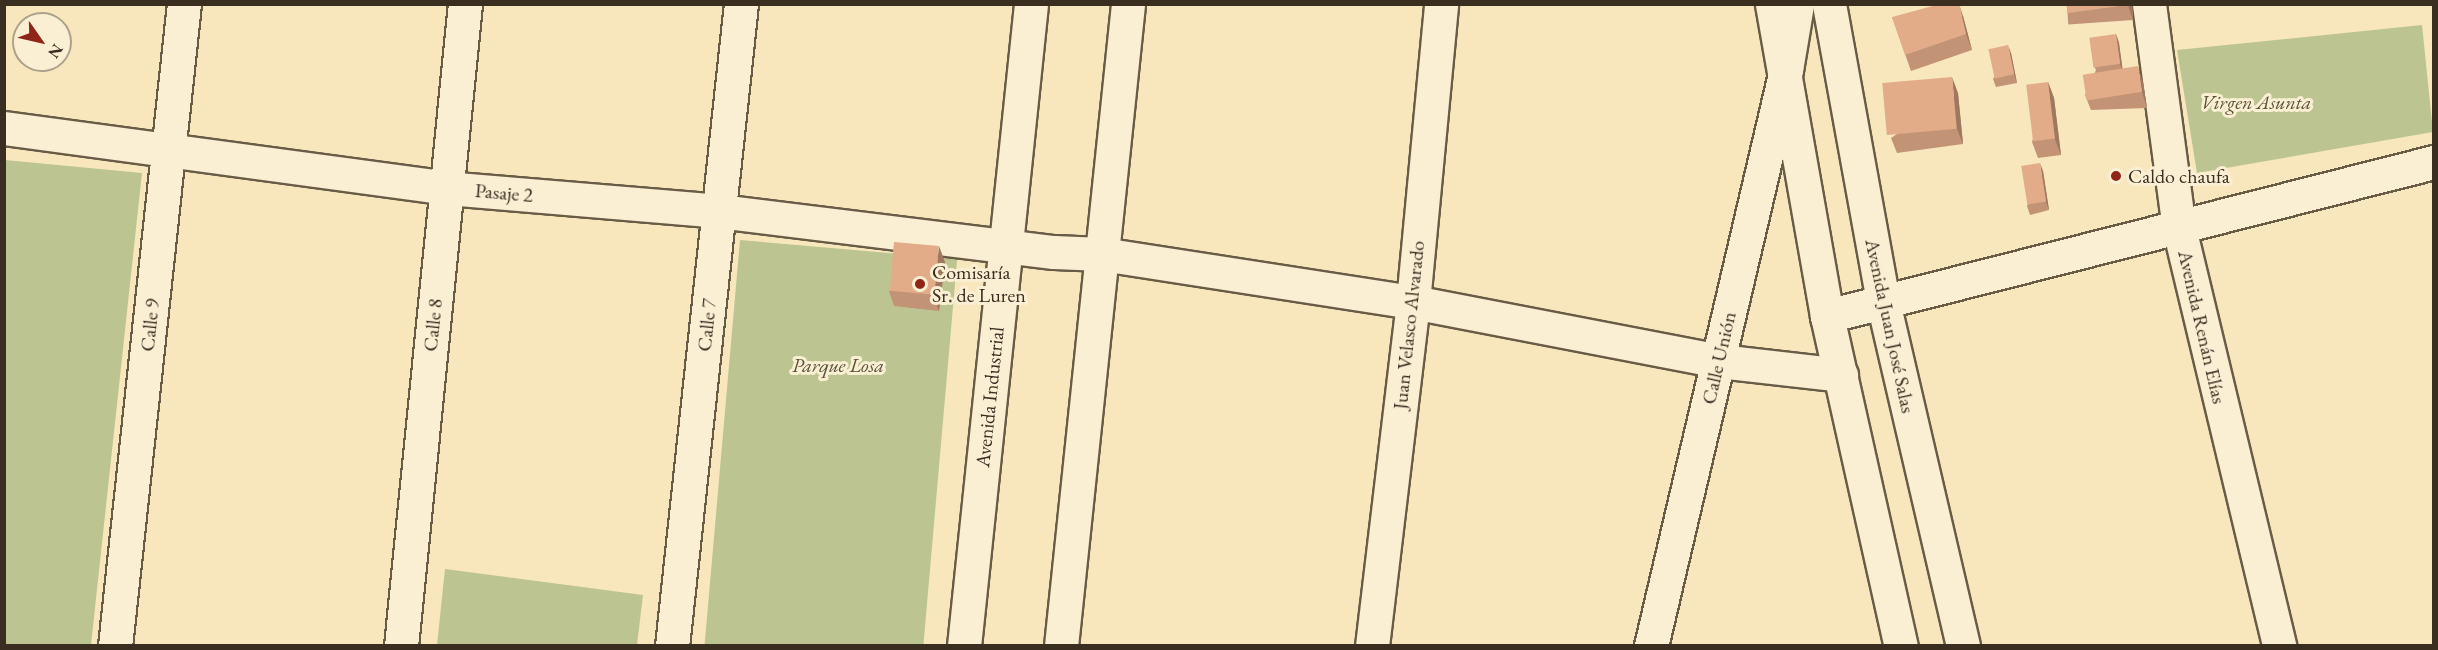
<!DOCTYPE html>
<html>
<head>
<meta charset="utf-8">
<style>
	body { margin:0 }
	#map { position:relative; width:2438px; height:650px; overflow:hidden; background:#f8e7bc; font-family:"EB Garamond",serif }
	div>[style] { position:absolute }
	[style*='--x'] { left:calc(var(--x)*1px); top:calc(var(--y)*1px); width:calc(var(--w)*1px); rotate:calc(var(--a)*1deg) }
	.green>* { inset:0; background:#bcc591; transform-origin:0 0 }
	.roads { filter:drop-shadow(2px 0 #695c47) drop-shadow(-2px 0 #695c47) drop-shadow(0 2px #695c47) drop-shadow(0 -2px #695c47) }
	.minor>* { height:33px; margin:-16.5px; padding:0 16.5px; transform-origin:16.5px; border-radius:16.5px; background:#faefd3 }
	.wall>* { inset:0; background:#c29475; transform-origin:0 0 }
	.shaded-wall>* { inset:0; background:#9e785f }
	.building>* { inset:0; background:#e2ac88; transform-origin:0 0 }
	.dots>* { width:16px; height:16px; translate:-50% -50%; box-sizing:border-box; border:3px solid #faefd3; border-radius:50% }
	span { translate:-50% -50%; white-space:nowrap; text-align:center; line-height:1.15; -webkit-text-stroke:6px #faefd3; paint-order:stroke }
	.park-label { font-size:20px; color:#5a543c; font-style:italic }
	.poi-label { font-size:20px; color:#392e20 }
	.left { translate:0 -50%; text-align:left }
	.street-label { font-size:20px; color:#392e20 }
	.frame { position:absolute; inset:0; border:6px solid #392e20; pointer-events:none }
	.north { position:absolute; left:12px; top:12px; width:60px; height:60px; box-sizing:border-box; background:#faefd3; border:2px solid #ada28b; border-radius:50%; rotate:124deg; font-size:16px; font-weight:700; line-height:24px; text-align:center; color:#392e20 }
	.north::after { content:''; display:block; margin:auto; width:21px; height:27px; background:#8f2418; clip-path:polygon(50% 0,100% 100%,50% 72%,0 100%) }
</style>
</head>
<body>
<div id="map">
	<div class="green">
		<i style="clip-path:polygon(2422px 25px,2433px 132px,2197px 173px,2177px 50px)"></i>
		<i style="clip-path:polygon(5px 160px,142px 173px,91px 645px,5px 645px)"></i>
		<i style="left:740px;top:240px;width:218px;height:408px;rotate:5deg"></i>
		<i style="clip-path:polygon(445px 569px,643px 595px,637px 645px,437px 645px)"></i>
	</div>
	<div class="roads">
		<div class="minor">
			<i style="--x:1772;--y:4;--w:317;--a:80"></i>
			<i style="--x:1827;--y:316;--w:338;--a:77.4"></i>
			<i style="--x:1829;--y:4;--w:303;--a:79.7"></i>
			<i style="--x:1883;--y:302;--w:353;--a:76.9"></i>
			<i style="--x:2149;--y:4;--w:226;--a:82.4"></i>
			<i style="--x:2179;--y:228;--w:430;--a:76.5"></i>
			<i style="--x:4;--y:128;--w:446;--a:7.7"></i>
			<i style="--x:446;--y:188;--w:274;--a:4.8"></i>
			<i style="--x:719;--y:211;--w:337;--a:7"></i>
			<i style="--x:1054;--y:252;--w:48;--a:2.4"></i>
			<i style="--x:1102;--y:254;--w:315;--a:8.8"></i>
			<i style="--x:1413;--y:302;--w:312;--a:10.9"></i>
			<i style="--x:1719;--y:361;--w:123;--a:6.5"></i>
			<i style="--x:1827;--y:316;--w:626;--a:-14.24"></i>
			<i style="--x:115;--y:646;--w:646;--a:-83.87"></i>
			<i style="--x:401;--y:646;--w:645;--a:-84.31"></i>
			<i style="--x:672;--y:646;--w:646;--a:-83.87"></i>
			<i style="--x:964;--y:646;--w:645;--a:-84.04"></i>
			<i style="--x:1061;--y:646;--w:645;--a:-84.04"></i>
			<i style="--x:1372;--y:646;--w:346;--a:-83.2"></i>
			<i style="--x:1413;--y:302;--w:299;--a:-84.6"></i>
			<i style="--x:1651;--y:646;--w:592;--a:-76.81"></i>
			<i style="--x:1786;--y:70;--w:67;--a:-80.5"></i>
		</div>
	</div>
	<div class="wall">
		<i style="left:2132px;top:4px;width:16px;height:65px;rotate:86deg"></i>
		<i style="clip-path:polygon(1963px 16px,1972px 50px,1911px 71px,1892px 17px)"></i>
		<i style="clip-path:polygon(2116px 34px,2119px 43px,2122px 68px,2143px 82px,2147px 108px,2091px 110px,2085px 95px,2096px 70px,2094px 66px)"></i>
		<i style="clip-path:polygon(2011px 53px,2017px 83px,1996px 87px,1993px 79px)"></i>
		<i style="clip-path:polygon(2048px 82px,2054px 98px,2061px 155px,2038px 158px,2032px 142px)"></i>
		<i style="clip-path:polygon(1958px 93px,1963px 144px,1897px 153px,1891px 138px)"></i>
		<i style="clip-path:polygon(2043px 171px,2049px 210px,2030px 215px,2027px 206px)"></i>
		<i style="clip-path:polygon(945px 262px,939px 311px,894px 306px,889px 291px)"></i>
	</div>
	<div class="shaded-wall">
		<i style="clip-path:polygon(1959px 4px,1963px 16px,1972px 50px,1966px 34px)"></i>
		<i style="clip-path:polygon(2132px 4px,2133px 20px,2128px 5px)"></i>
		<i style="clip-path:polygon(2116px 34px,2119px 43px,2123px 72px,2120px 64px)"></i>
		<i style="clip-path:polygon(2008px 45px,2011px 53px,2017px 83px,2014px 74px)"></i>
		<i style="clip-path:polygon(2138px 66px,2143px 82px,2147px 108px,2142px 92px)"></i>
		<i style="clip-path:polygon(1952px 77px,1958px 93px,1963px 144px,1957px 129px)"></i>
		<i style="clip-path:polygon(2048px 82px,2054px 98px,2061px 155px,2055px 139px)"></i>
		<i style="clip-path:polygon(2040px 163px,2043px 171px,2049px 210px,2046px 202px)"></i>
		<i style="clip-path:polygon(939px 246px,945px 262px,939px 311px,934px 296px)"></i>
	</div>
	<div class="building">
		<i style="clip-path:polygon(1940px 4px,1959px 4px,1966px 34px,1905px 55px,1892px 17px)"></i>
		<i style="clip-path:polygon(2066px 4px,2128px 4px,2128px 5px,2068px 13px)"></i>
		<i style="left:2116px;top:34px;width:30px;height:27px;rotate:82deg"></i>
		<i style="left:2008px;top:45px;width:30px;height:20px;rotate:78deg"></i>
		<i style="left:2138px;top:66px;width:26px;height:56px;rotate:81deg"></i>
		<i style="left:1952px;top:77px;width:52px;height:70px;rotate:85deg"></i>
		<i style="left:2048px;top:82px;width:57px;height:22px;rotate:83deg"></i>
		<i style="left:2040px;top:163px;width:39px;height:19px;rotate:81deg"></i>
		<i style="left:894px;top:242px;width:45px;height:49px;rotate:5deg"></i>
	</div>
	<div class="dots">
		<i style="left:2116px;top:176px;background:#8f2418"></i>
		<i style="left:920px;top:284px;background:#8f2418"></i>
	</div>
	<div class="park-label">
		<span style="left:2256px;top:102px">Virgen Asunta</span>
		<span style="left:838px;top:365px">Parque Losa</span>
	</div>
	<div class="poi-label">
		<span class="left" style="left:2128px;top:176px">Caldo chaufa</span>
		<span class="left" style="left:932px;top:284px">Comisaría<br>Sr. de Luren</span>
	</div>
	<div class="street-label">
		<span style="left:504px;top:193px;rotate:5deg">Pasaje 2</span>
		<span style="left:150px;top:325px;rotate:-84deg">Calle 9</span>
		<span style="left:433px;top:325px;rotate:-84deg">Calle 8</span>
		<span style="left:707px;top:325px;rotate:-84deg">Calle 7</span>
		<span style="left:1409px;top:325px;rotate:-84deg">Juan Velasco Alvarado</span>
		<span style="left:1890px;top:326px;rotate:78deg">Avenida Juan José Salas</span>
		<span style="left:2202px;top:327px;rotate:77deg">Avenida Renán Elías</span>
		<span style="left:1719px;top:358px;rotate:-77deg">Calle Unión</span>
		<span style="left:990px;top:397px;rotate:-84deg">Avenida Industrial</span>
	</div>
	<div class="frame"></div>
	<div class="north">N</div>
</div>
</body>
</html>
